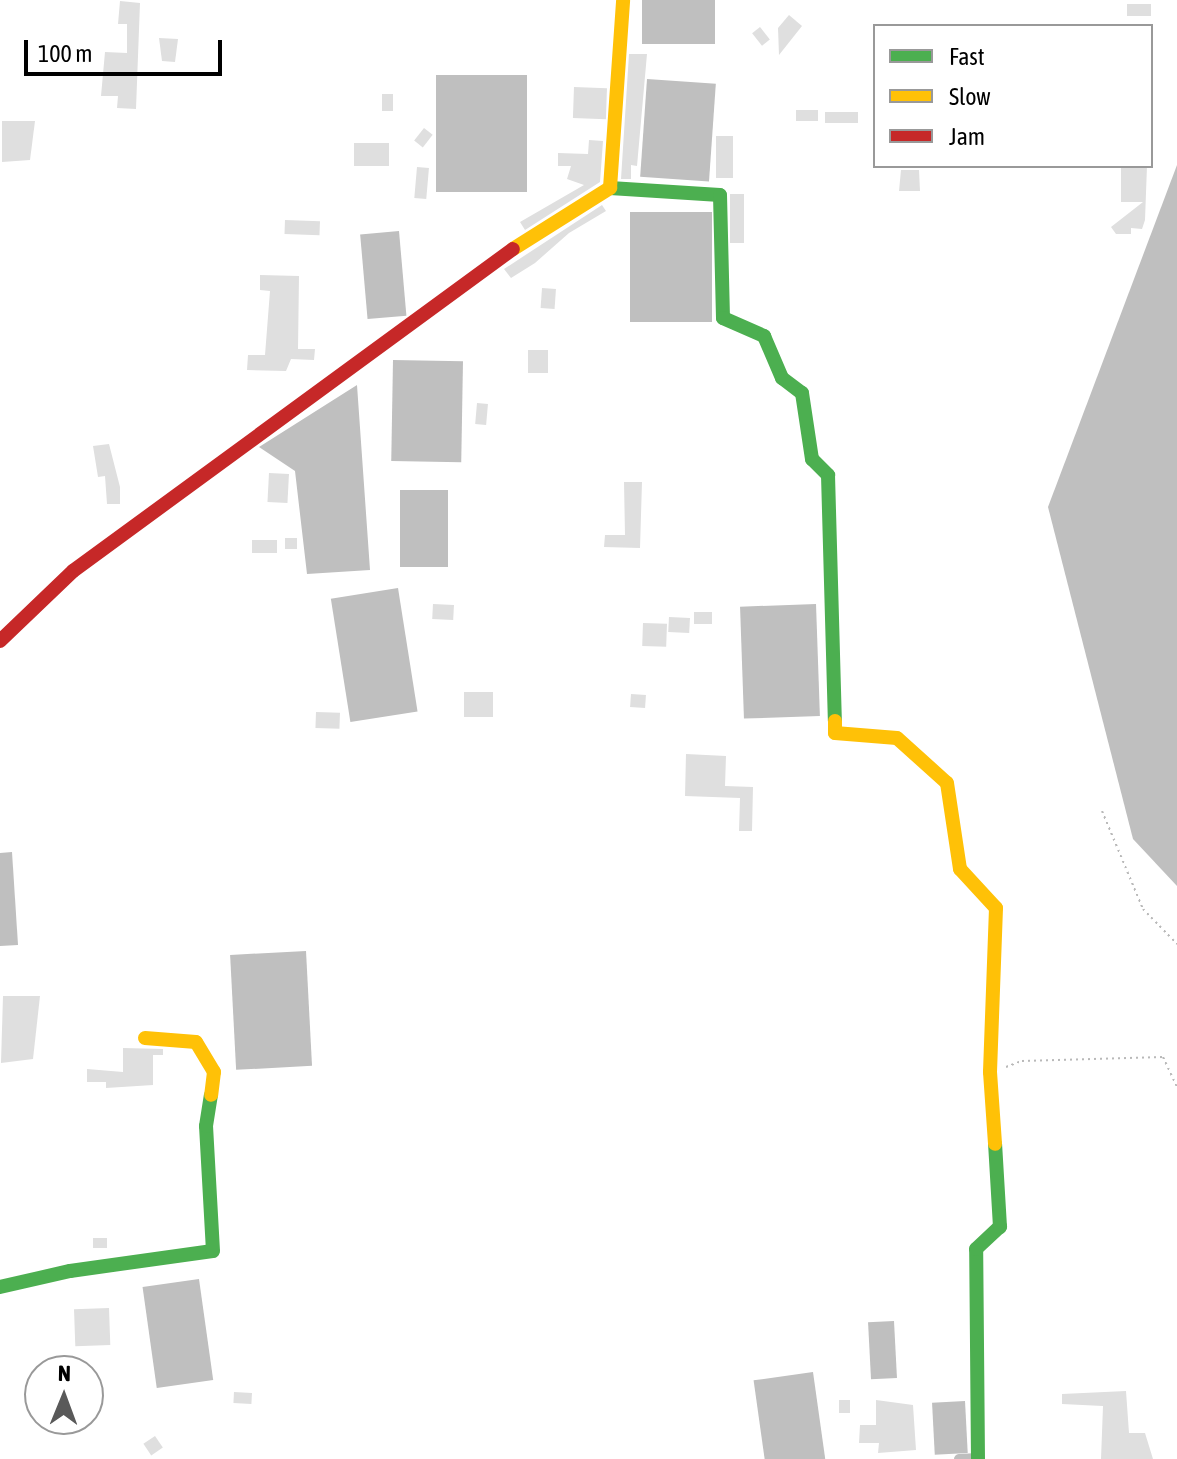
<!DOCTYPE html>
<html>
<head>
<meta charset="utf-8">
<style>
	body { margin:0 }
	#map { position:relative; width:1177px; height:1459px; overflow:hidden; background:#fff; font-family:"Asap Condensed",sans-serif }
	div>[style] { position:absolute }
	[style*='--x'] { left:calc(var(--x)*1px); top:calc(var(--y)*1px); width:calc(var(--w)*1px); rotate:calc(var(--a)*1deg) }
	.water>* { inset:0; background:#bfbfbf; transform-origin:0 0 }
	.building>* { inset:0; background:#dfdfdf; transform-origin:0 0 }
	.path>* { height:2px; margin-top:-1px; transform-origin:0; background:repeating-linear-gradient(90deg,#b9b9b9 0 2px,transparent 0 6px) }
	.street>* { height:10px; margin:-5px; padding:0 5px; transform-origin:5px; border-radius:5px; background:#bebebe }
	.fast>* { height:14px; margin:-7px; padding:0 7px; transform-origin:7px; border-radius:7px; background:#4caf50 }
	.slow>* { height:14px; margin:-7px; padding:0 7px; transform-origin:7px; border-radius:7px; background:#ffc107 }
	.jam>* { height:14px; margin:-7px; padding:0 7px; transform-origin:7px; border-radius:7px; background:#c62828 }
	span { translate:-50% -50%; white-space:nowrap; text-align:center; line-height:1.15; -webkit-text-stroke:7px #fff; paint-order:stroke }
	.legend { position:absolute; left:873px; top:24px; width:280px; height:144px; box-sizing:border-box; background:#fff; border:2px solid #999; margin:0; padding:10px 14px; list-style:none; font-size:24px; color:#000 }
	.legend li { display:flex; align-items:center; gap:16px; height:40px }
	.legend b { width:40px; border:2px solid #999 }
	.north { position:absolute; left:24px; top:1355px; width:80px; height:80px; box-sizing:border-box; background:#fff; border:2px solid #999; border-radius:50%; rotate:1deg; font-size:22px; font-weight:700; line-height:32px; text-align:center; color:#000 }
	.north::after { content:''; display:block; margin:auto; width:28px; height:36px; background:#595959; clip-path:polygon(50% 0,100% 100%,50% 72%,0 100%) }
	.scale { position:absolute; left:24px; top:40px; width:198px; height:36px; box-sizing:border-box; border:4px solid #000; border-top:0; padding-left:10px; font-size:24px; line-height:28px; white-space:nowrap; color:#000; -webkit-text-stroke:6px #fff; paint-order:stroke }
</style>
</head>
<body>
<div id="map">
	<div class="water">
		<i style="left:642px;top:0;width:73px;height:44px"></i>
		<i style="left:436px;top:75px;width:91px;height:117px"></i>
		<i style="left:647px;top:79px;width:69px;height:98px;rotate:4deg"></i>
		<i style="clip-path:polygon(1177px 165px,1177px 886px,1133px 839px,1048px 507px)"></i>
		<i style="left:630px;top:212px;width:82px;height:110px"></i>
		<i style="left:399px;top:231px;width:85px;height:39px;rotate:85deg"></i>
		<i style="left:393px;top:360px;width:70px;height:101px;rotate:1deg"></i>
		<i style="clip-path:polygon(357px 385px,370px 570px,307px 574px,295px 471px,259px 447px)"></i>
		<i style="left:400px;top:490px;width:48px;height:77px"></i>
		<i style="left:398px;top:588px;width:125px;height:68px;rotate:81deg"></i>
		<i style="left:816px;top:604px;width:112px;height:76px;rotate:88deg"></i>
		<i style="clip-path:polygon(12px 852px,18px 945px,0 946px,0 853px)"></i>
		<i style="left:306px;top:951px;width:115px;height:76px;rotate:87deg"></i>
		<i style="left:199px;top:1279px;width:102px;height:57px;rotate:82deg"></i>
		<i style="left:894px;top:1321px;width:57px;height:26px;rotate:87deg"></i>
		<i style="left:813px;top:1372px;width:88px;height:60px;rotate:82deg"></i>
		<i style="left:965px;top:1401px;width:52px;height:33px;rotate:87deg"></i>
	</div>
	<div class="building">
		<i style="clip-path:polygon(120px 1px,140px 3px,136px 109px,117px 108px,118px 96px,101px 96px,105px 52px,127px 53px,127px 24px,118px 24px)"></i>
		<i style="left:1127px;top:4px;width:24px;height:12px"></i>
		<i style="clip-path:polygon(789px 15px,802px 26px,779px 55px,778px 28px)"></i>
		<i style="left:760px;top:27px;width:16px;height:10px;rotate:52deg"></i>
		<i style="clip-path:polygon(159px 38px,178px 39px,175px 62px,162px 61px)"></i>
		<i style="clip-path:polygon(629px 54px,647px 54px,637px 166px,631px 165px,631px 179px,621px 179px)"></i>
		<i style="left:574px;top:87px;width:33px;height:31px;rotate:2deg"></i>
		<i style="left:382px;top:94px;width:11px;height:17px"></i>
		<i style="left:796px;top:110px;width:22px;height:11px"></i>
		<i style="left:825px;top:112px;width:33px;height:11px"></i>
		<i style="clip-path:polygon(2px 121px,35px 121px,30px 160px,2px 162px)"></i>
		<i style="left:424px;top:128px;width:11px;height:16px;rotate:38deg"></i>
		<i style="left:716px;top:136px;width:17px;height:42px"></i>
		<i style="clip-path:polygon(589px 140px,603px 141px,600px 182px,525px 230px,520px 222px,584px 185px,567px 179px,571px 166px,558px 166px,558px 153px,588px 154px)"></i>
		<i style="left:354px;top:143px;width:35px;height:23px"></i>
		<i style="clip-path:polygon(1121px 166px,1147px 166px,1145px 220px,1142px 229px,1131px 228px,1131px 234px,1116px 234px,1111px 227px,1143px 202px,1121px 202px)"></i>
		<i style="left:417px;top:167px;width:12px;height:31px;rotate:5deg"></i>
		<i style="clip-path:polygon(901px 170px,919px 170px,920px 191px,899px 191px)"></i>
		<i style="left:730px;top:194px;width:14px;height:49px"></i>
		<i style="clip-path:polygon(602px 205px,606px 211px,569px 233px,535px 263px,511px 278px,504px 269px)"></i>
		<i style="left:285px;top:220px;width:35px;height:14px;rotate:2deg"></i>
		<i style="clip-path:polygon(260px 275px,299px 276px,298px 349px,315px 349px,314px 360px,291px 359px,286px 371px,247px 370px,248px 355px,265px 355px,270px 291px,260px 290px)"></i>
		<i style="left:542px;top:288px;width:14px;height:20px;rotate:4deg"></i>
		<i style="left:528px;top:350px;width:20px;height:23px"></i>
		<i style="left:477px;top:403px;width:11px;height:21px;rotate:5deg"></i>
		<i style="clip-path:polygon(109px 444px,120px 487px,120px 504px,107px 504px,105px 476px,98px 477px,93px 446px)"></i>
		<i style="left:269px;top:473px;width:20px;height:29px;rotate:3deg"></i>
		<i style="clip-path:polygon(624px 482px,642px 482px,640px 548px,604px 547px,605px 535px,625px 535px)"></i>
		<i style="left:285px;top:538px;width:12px;height:11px"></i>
		<i style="left:252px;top:540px;width:25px;height:13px"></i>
		<i style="left:433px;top:604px;width:21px;height:15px;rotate:3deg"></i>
		<i style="left:694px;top:612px;width:18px;height:12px"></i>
		<i style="left:669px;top:617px;width:21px;height:15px;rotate:3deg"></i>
		<i style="left:643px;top:623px;width:24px;height:23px;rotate:2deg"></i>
		<i style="left:464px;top:692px;width:29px;height:25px"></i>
		<i style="left:631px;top:694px;width:15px;height:13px;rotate:4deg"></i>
		<i style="left:316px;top:712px;width:24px;height:16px;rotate:2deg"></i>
		<i style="clip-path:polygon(686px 754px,726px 756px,725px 786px,753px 787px,752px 831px,739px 831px,740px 798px,685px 796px)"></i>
		<i style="clip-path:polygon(3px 996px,40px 996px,33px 1059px,1px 1063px)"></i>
		<i style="clip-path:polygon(123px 1048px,163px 1049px,163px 1055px,153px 1055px,153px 1085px,106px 1088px,106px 1082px,87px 1082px,87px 1069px,123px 1072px)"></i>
		<i style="left:93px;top:1238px;width:14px;height:10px"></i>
		<i style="left:109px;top:1308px;width:37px;height:35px;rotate:88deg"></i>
		<i style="clip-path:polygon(1126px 1391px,1129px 1433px,1145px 1433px,1153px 1459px,1101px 1459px,1103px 1406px,1062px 1404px,1062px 1394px)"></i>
		<i style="left:234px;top:1392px;width:18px;height:11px;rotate:3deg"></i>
		<i style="left:839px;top:1400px;width:11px;height:13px"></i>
		<i style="clip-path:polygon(876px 1400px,913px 1405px,916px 1450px,878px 1453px,879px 1443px,859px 1443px,860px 1425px,876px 1425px)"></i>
		<i style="left:155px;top:1436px;width:14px;height:14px;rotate:56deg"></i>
	</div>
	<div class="path">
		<i style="--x:1102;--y:811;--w:106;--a:67.3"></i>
		<i style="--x:1143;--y:909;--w:49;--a:45.8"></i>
		<i style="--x:1006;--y:1067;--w:17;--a:-21"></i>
		<i style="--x:1022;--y:1061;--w:141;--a:-1.6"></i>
		<i style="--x:1163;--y:1057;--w:33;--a:65"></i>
	</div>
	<div class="street">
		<i style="--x:959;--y:1459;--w:19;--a:-3"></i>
	</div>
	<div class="fast">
		<i style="--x:610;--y:188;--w:110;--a:3.6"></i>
		<i style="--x:720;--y:195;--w:123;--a:88.6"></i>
		<i style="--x:723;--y:318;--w:45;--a:23.7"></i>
		<i style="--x:764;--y:336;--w:46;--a:66.8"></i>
		<i style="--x:782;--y:378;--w:25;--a:37"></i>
		<i style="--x:802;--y:393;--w:67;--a:81.4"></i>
		<i style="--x:812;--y:459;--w:23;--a:45"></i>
		<i style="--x:828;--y:475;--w:246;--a:88.4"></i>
		<i style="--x:0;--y:1287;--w:72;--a:-12.9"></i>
		<i style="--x:70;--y:1271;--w:144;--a:-8"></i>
		<i style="--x:213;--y:1251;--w:125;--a:-93.2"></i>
		<i style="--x:206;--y:1126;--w:31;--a:-81"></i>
		<i style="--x:978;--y:1459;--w:210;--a:-90.5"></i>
		<i style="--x:976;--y:1249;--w:33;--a:-43"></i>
		<i style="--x:1000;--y:1227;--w:83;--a:-93.4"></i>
	</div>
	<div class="slow">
		<i style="--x:513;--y:249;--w:115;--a:-32.2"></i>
		<i style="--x:610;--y:188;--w:188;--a:-86"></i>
		<i style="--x:835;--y:721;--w:12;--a:90"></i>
		<i style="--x:835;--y:733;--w:62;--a:4.6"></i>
		<i style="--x:897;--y:738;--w:67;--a:42"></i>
		<i style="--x:947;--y:783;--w:87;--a:81.4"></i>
		<i style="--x:960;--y:869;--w:53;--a:47.3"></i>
		<i style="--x:996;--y:908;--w:164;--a:92.1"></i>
		<i style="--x:990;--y:1072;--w:72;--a:86"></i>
		<i style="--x:145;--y:1038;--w:51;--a:4.5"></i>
		<i style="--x:196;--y:1042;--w:35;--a:59"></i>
		<i style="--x:214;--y:1072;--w:23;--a:97"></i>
	</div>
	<div class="jam">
		<i style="--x:0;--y:641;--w:101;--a:-43.8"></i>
		<i style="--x:73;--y:571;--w:545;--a:-36.2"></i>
	</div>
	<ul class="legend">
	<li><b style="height:10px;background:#4caf50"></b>Fast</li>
	<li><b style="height:10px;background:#ffc107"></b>Slow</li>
	<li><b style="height:10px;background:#c62828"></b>Jam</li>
	</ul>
	<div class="north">N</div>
	<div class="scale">100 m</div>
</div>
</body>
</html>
